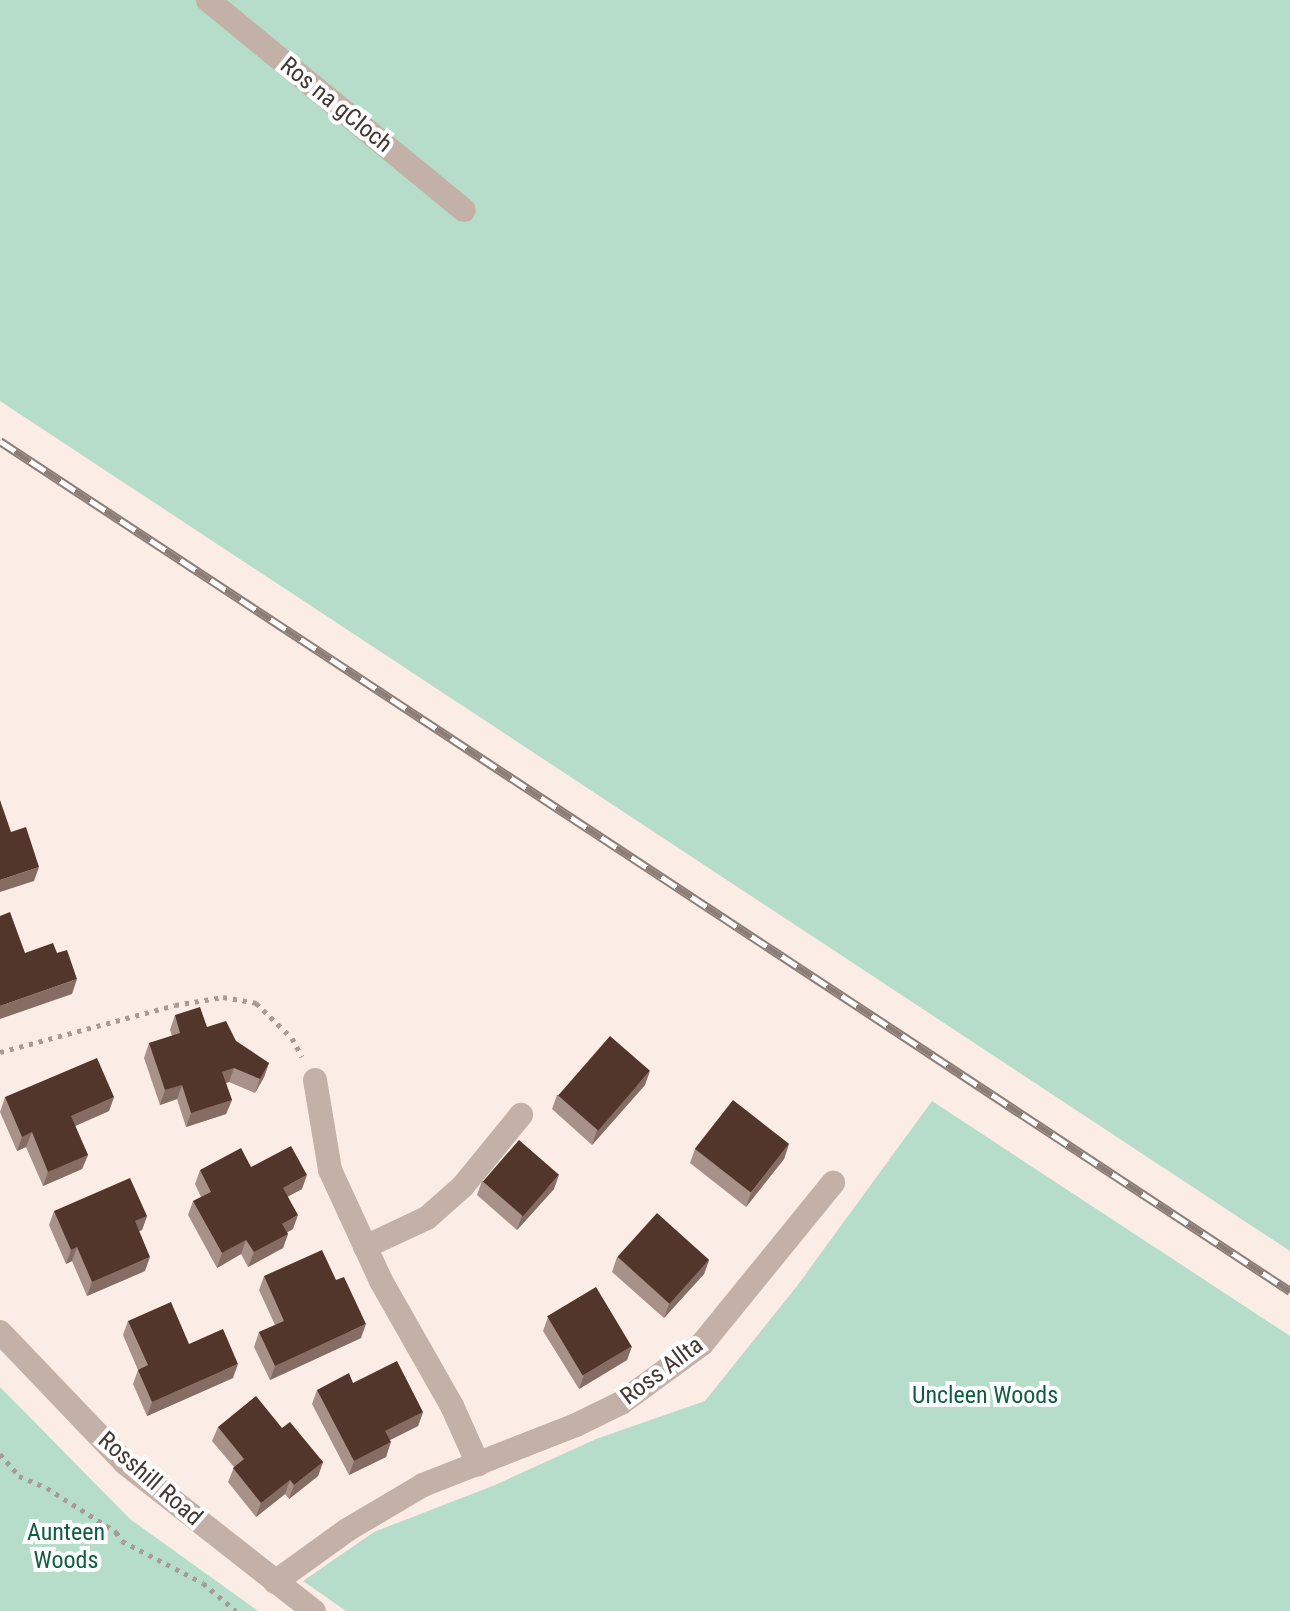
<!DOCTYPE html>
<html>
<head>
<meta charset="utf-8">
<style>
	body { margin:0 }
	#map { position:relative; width:1290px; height:1611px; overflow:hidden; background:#fbece6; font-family:"Roboto Condensed",sans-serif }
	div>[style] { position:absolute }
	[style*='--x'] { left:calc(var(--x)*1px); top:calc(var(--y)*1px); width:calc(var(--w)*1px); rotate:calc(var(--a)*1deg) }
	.green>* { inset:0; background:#b5ddc9 }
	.path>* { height:5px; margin-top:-2.5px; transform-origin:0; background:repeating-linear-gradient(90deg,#a89a94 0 4px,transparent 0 10px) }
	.minor>* { height:24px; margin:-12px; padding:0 12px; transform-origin:12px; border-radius:12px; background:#c3b1a7 }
	.rail>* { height:9px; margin-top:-4.5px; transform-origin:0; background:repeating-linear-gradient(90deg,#fff 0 18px,#8c7d77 0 36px); box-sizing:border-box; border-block:2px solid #8c7d77 }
	.wall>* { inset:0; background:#a79188 }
	.shaded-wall>* { inset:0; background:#856d63 }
	.building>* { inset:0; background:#53362b; transform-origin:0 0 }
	span { translate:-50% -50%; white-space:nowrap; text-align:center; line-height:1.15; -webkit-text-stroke:8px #fff; paint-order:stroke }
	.street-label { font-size:24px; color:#443630 }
	.park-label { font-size:24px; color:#105e42 }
</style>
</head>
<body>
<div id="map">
	<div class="green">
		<i style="clip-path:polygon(0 0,1290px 0,1290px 1251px,0 401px)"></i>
		<i style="clip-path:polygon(932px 1101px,1290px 1336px,1290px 1611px,346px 1611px,303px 1581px,374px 1532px,495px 1485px,596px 1439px,705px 1401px,797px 1286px)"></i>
		<i style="clip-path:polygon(0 1387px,130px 1519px,258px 1611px,0 1611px)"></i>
	</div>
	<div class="path">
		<i style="--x:0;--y:1052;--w:181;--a:-15"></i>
		<i style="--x:175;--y:1005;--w:49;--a:-9.5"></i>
		<i style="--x:223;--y:997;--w:34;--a:10"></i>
		<i style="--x:256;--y:1003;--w:50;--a:44.2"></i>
		<i style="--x:292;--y:1038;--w:21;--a:62"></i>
		<i style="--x:0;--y:1454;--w:29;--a:49"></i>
		<i style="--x:19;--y:1476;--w:30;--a:23"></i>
		<i style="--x:47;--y:1488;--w:82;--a:32.5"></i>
		<i style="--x:116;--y:1532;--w:11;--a:56"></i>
		<i style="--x:122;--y:1541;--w:91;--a:27.4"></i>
		<i style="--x:203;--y:1583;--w:43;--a:40.3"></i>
	</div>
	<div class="minor">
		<i style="--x:208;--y:0;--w:331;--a:39.4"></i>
		<i style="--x:315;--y:1080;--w:91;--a:80.5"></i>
		<i style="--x:330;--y:1170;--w:122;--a:65.3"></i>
		<i style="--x:381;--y:1281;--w:144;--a:60.4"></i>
		<i style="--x:452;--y:1406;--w:64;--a:65.9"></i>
		<i style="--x:365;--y:1247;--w:68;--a:-25.1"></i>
		<i style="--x:427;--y:1218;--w:48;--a:-41.6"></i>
		<i style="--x:463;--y:1186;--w:92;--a:-50.8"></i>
		<i style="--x:0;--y:1332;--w:181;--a:46.3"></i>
		<i style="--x:125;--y:1463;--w:240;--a:38.1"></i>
		<i style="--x:275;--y:1582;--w:89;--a:-35.8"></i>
		<i style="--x:347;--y:1530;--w:88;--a:-30.6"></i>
		<i style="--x:423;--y:1485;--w:164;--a:-21.4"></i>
		<i style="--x:576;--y:1425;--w:50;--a:-26.1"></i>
		<i style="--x:621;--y:1403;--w:100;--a:-36.1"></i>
		<i style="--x:702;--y:1344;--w:208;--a:-50.9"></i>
	</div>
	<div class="rail">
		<i style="--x:0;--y:441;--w:1545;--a:33.38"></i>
	</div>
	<div class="wall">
		<i style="clip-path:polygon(175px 1015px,207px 1027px,236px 1041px,269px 1063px,264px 1077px,255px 1093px,229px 1082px,226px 1083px,232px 1100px,226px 1114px,186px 1127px,177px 1099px,160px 1105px,144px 1058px,149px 1043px,172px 1036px,170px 1030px)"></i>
		<i style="clip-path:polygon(645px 1085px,592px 1145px,552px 1109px,557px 1095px)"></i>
		<i style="clip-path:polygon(5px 1097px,114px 1097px,109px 1111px,75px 1126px,88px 1155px,82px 1169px,43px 1186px,26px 1147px,17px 1151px,0 1112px)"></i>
		<i style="clip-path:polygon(789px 1144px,784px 1159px,746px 1207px,690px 1163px,695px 1149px)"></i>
		<i style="clip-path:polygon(251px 1167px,302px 1189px,288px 1196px,293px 1229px,287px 1232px,288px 1234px,283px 1248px,248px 1267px,241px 1254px,217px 1268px,188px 1215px,193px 1201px,201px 1197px,195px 1184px,200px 1170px)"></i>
		<i style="clip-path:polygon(482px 1181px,554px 1189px,517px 1230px,477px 1195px)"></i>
		<i style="clip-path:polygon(54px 1211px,147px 1216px,142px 1230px,139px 1231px,145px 1271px,87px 1296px,72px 1261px,66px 1264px,49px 1225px)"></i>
		<i style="clip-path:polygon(617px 1257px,709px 1260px,704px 1274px,664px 1318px,612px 1272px)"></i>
		<i style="clip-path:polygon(264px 1276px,361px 1338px,270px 1380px,254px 1347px,259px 1332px,275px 1325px,259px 1290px)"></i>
		<i style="clip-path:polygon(548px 1317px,632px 1346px,627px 1360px,579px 1389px,543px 1331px)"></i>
		<i style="clip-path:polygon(128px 1321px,189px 1344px,233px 1378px,147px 1416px,133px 1384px,138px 1370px,123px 1335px)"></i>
		<i style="clip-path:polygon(353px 1383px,423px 1412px,418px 1426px,390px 1440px,386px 1457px,349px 1475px,312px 1404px,317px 1390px)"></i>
		<i style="clip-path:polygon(218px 1427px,282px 1428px,323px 1462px,318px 1476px,289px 1499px,285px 1494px,256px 1517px,228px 1482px,234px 1467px,212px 1441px)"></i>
	</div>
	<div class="shaded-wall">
		<i style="clip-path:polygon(39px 867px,34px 881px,0 892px,0 880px)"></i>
		<i style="clip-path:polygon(77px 979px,72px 994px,0 1019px,0 1006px)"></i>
		<i style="clip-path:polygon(269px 1063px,264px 1077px,255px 1093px,260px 1079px)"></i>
		<i style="clip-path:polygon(234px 1068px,229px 1082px,217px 1086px,222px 1072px)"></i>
		<i style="clip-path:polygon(650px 1071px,645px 1085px,592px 1145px,597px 1130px)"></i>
		<i style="clip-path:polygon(182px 1085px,177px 1099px,160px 1105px,165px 1090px)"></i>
		<i style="clip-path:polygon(114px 1097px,109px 1111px,66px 1130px,71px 1116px)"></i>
		<i style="clip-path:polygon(232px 1100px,226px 1114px,186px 1127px,191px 1113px)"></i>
		<i style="clip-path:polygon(32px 1132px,26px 1147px,17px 1151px,22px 1137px)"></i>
		<i style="clip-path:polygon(789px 1144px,784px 1159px,746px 1207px,751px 1193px)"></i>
		<i style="clip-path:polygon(88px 1155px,82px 1169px,43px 1186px,48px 1172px)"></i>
		<i style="clip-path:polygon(307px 1175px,302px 1189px,278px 1202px,283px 1188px)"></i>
		<i style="clip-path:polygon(559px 1175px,554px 1189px,517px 1230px,522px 1216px)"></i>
		<i style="clip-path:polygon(298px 1215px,293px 1229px,277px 1238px,282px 1224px)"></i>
		<i style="clip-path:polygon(147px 1216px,142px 1230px,130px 1235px,135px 1221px)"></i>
		<i style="clip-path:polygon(288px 1234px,283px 1248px,248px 1267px,254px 1252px)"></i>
		<i style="clip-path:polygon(246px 1240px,241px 1254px,217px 1268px,222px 1253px)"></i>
		<i style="clip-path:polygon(77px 1247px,72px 1261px,66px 1264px,71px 1250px)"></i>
		<i style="clip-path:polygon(150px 1257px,145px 1271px,87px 1296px,92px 1282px)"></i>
		<i style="clip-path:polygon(709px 1260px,704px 1274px,664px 1318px,669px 1304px)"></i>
		<i style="clip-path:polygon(366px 1324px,361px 1338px,270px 1380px,275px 1366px)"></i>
		<i style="clip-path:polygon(632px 1346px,627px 1360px,579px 1389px,584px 1375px)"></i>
		<i style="clip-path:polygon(238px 1364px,233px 1378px,147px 1416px,152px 1402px)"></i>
		<i style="clip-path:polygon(423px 1412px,418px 1426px,380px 1445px,385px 1431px)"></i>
		<i style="clip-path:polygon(391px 1442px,386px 1457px,349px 1475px,354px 1461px)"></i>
		<i style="clip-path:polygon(323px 1462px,318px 1476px,289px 1499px,294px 1485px)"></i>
		<i style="clip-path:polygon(290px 1480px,285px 1494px,256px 1517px,261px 1503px)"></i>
	</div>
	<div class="building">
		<i style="clip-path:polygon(0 800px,11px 832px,26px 827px,39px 867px,0 880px)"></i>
		<i style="clip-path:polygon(10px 912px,25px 953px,53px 943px,57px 953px,67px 950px,77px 979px,0 1006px,0 916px)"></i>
		<i style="clip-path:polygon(200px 1007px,207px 1027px,226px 1021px,236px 1041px,269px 1063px,260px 1079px,234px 1068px,222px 1072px,232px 1100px,191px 1113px,182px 1085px,165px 1090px,149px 1043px,180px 1033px,175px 1015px)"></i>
		<i style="left:610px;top:1036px;width:53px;height:79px;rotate:41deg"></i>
		<i style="clip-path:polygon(97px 1058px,114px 1097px,71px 1116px,88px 1155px,48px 1172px,32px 1132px,22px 1137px,5px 1097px)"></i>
		<i style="left:733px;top:1100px;width:71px;height:62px;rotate:38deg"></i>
		<i style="left:519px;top:1140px;width:53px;height:55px;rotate:41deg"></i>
		<i style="clip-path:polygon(291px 1146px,307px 1175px,283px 1188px,298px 1215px,282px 1224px,288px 1234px,254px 1252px,246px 1240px,222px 1253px,193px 1201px,211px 1192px,200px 1170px,241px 1148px,251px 1167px)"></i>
		<i style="clip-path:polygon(130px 1178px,147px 1216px,135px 1221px,150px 1257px,92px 1282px,77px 1247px,71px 1250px,54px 1211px)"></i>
		<i style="left:657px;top:1213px;width:70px;height:59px;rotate:42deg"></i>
		<i style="clip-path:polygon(322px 1250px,336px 1280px,344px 1277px,366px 1324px,275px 1366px,259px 1332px,284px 1321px,264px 1276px)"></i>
		<i style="left:596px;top:1287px;width:69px;height:57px;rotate:59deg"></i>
		<i style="clip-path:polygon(171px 1302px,189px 1344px,223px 1329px,238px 1364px,152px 1402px,138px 1370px,148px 1365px,128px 1321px)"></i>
		<i style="clip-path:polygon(397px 1361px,423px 1412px,385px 1431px,391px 1442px,354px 1461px,317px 1390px,349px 1373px,353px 1383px)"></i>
		<i style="clip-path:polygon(256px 1396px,282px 1428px,290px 1422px,323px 1462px,294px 1485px,290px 1480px,261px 1503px,233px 1468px,244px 1459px,218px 1427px)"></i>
	</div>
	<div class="street-label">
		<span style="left:336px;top:105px;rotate:39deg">Ros na gCloch</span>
		<span style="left:662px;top:1371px;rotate:-37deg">Ross Allta</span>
		<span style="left:150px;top:1479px;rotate:41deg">Rosshill Road</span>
	</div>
	<div class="park-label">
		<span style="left:985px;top:1396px">Uncleen Woods</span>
		<span style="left:66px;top:1547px">Aunteen<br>Woods</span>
	</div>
</div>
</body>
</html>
